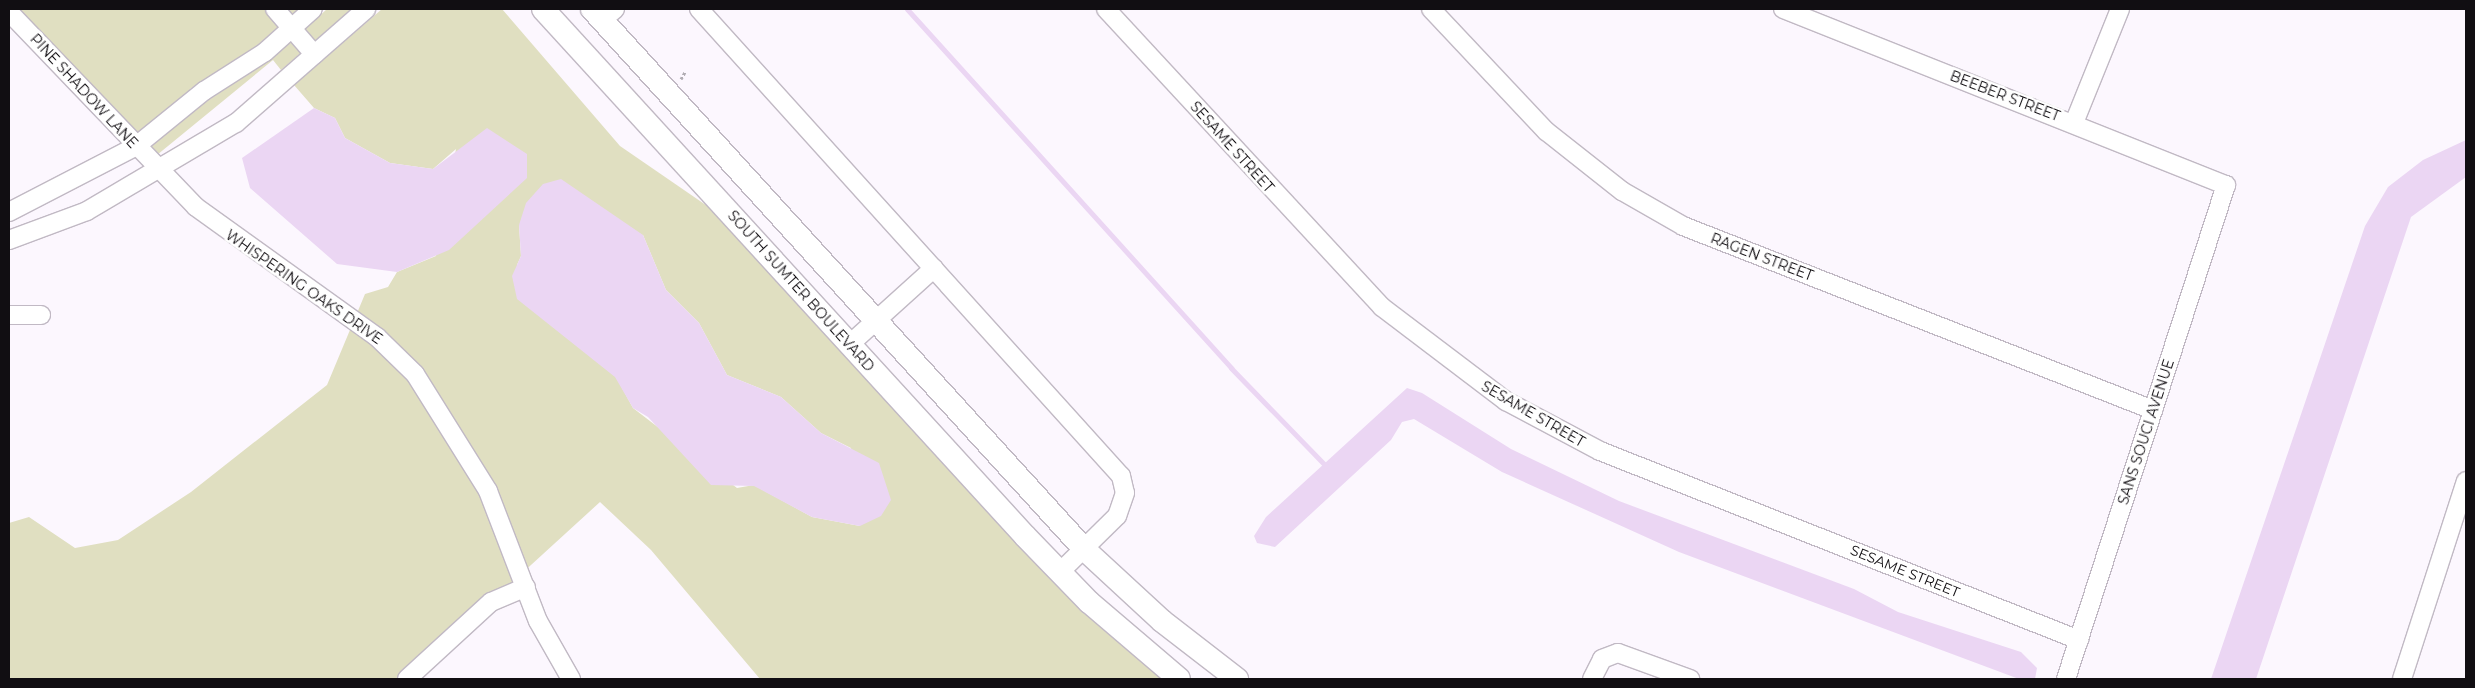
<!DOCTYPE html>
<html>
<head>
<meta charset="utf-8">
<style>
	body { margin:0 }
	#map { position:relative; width:2475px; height:688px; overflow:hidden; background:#fcf7fe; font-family:Montserrat,sans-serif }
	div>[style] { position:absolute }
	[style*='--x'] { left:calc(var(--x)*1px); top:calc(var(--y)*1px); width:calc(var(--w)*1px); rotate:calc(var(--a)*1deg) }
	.green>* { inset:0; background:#e0dfc1 }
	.water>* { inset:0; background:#ebd6f3 }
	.stream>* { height:5px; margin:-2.5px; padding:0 2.5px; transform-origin:2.5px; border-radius:2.5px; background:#ebd6f3 }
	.path>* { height:3px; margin-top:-1.5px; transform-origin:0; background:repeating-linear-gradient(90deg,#b1adb3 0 2.5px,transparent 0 5px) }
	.roads { filter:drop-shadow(1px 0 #c1b9c4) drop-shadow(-1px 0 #c1b9c4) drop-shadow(0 1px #c1b9c4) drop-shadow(0 -1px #c1b9c4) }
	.minor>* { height:18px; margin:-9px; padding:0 9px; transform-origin:9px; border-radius:9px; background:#fff }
	.major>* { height:22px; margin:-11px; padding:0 11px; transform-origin:11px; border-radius:11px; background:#fff }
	span { translate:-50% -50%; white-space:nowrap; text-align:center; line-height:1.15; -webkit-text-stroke:5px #fff; paint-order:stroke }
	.street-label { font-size:14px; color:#110e12 }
	.frame { position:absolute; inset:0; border:10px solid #110e12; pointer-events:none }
</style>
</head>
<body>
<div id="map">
	<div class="green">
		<i style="clip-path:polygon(9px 9px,298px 9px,258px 45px,190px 89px,202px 104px,272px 59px,327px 9px,352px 9px,281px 70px,273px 60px,157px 155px)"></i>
		<i style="clip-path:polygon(evenodd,382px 9px,502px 9px,620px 146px,716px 212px,1165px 679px,760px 679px,651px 550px,600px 502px,406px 679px,9px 679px,9px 523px,29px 517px,75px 548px,118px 540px,191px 492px,327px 385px,365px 294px,388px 287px,397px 272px,436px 256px,456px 149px,433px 169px,390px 163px,345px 138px,335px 118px,314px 108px,294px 85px,382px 9px,519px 225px,643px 235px,666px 290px,699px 323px,727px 375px,781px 397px,821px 433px,851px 448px,860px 526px,812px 517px,754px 485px,737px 488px,633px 408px,616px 377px,526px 305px,517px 265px,521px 256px,519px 225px)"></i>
	</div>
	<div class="water">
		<i style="clip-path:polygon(314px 108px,335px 118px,345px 138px,390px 163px,433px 169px,487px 128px,527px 154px,527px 178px,449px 250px,397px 272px,337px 264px,250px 188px,242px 158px)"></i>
		<i style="clip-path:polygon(2466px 140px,2466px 177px,2411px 217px,2256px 679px,2211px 679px,2365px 226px,2388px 187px,2423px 160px)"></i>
		<i style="clip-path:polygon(561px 179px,643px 235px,666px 290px,699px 323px,727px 375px,781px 397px,821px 433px,879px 463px,891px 500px,881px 516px,860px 526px,812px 517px,754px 486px,711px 485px,648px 417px,633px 408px,615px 377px,517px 299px,512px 276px,521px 256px,519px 225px,526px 203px,543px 184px)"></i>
		<i style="clip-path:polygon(1407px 388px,1422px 393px,1511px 449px,1619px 501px,1854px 589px,1898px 612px,2021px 652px,2037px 668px,2035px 679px,2019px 679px,1679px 552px,1502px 472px,1414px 419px,1402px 422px,1391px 440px,1275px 547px,1257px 543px,1254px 536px,1266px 517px)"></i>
	</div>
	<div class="stream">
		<i style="--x:907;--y:9;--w:484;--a:47.9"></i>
		<i style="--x:1231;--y:368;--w:136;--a:45.9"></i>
	</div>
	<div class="path">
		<i style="--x:681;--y:79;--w:8;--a:-60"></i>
	</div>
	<div class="roads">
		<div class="minor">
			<i style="--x:275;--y:9;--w:60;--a:49.1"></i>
			<i style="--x:699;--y:9;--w:629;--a:47.9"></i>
			<i style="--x:1121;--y:476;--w:17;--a:77"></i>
			<i style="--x:1125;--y:493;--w:24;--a:109"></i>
			<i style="--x:1117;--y:516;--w:80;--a:135.5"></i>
			<i style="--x:1106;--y:9;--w:406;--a:47.2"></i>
			<i style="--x:1382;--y:307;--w:156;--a:37.2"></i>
			<i style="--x:1506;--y:401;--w:106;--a:28"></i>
			<i style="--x:1600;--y:451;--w:515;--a:21.53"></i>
			<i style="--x:1431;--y:9;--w:168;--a:46.7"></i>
			<i style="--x:1546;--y:131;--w:97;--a:38.3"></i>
			<i style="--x:1622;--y:191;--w:70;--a:29.8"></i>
			<i style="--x:1683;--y:226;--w:505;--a:21.38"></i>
			<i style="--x:1783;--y:9;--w:477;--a:21.7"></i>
			<i style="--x:2226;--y:185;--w:519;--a:107.95"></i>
			<i style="--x:9;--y:12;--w:270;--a:46.2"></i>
			<i style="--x:196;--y:207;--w:223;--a:35.7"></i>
			<i style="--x:377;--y:337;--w:53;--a:44.2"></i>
			<i style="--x:415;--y:374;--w:138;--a:58"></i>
			<i style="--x:488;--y:491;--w:139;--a:69"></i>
			<i style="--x:538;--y:621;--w:67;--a:60.4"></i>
			<i style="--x:602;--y:20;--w:17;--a:-40"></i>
			<i style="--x:2074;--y:123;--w:123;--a:-68"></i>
			<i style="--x:9;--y:212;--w:142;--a:-27.3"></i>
			<i style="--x:135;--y:147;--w:89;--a:-39.1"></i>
			<i style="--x:204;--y:91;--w:72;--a:-32.6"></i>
			<i style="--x:265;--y:52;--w:64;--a:-41.9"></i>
			<i style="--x:9;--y:240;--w:83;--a:-20.4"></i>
			<i style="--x:87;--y:211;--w:173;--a:-30.6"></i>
			<i style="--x:236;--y:123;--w:173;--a:-41.2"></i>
			<i style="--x:9;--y:315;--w:32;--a:0"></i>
			<i style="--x:850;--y:344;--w:113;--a:-42.1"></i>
			<i style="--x:407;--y:679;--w:114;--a:-42.5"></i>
			<i style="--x:491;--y:602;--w:38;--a:-23"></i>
			<i style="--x:1592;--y:679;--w:22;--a:-63"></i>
			<i style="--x:1602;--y:659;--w:17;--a:-21"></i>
			<i style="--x:1618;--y:653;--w:77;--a:19.9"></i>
			<i style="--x:2402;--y:679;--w:208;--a:-72.1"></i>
		</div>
		<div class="major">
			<i style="--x:543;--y:9;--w:714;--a:47.55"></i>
			<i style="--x:1025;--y:536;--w:92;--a:45.9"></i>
			<i style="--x:1089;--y:602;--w:118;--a:40.5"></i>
			<i style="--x:592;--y:9;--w:731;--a:47.66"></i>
			<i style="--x:1084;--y:549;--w:106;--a:42.7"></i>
			<i style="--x:1162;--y:621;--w:95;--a:37.7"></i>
		</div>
	</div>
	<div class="street-label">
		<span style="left:84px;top:91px;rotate:47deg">PINE SHADOW LANE</span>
		<span style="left:2005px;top:96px;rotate:21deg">BEEBER STREET</span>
		<span style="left:1232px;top:147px;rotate:48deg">SESAME STREET</span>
		<span style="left:1762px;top:257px;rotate:21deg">RAGEN STREET</span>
		<span style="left:304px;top:287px;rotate:35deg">WHISPERING OAKS DRIVE</span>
		<span style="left:801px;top:291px;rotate:48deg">SOUTH SUMTER BOULEVARD</span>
		<span style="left:1533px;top:414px;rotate:30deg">SESAME STREET</span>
		<span style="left:2146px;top:432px;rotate:-72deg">SANS SOUCI AVENUE</span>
		<span style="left:1905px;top:571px;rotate:22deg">SESAME STREET</span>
	</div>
	<div class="frame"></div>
</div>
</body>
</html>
